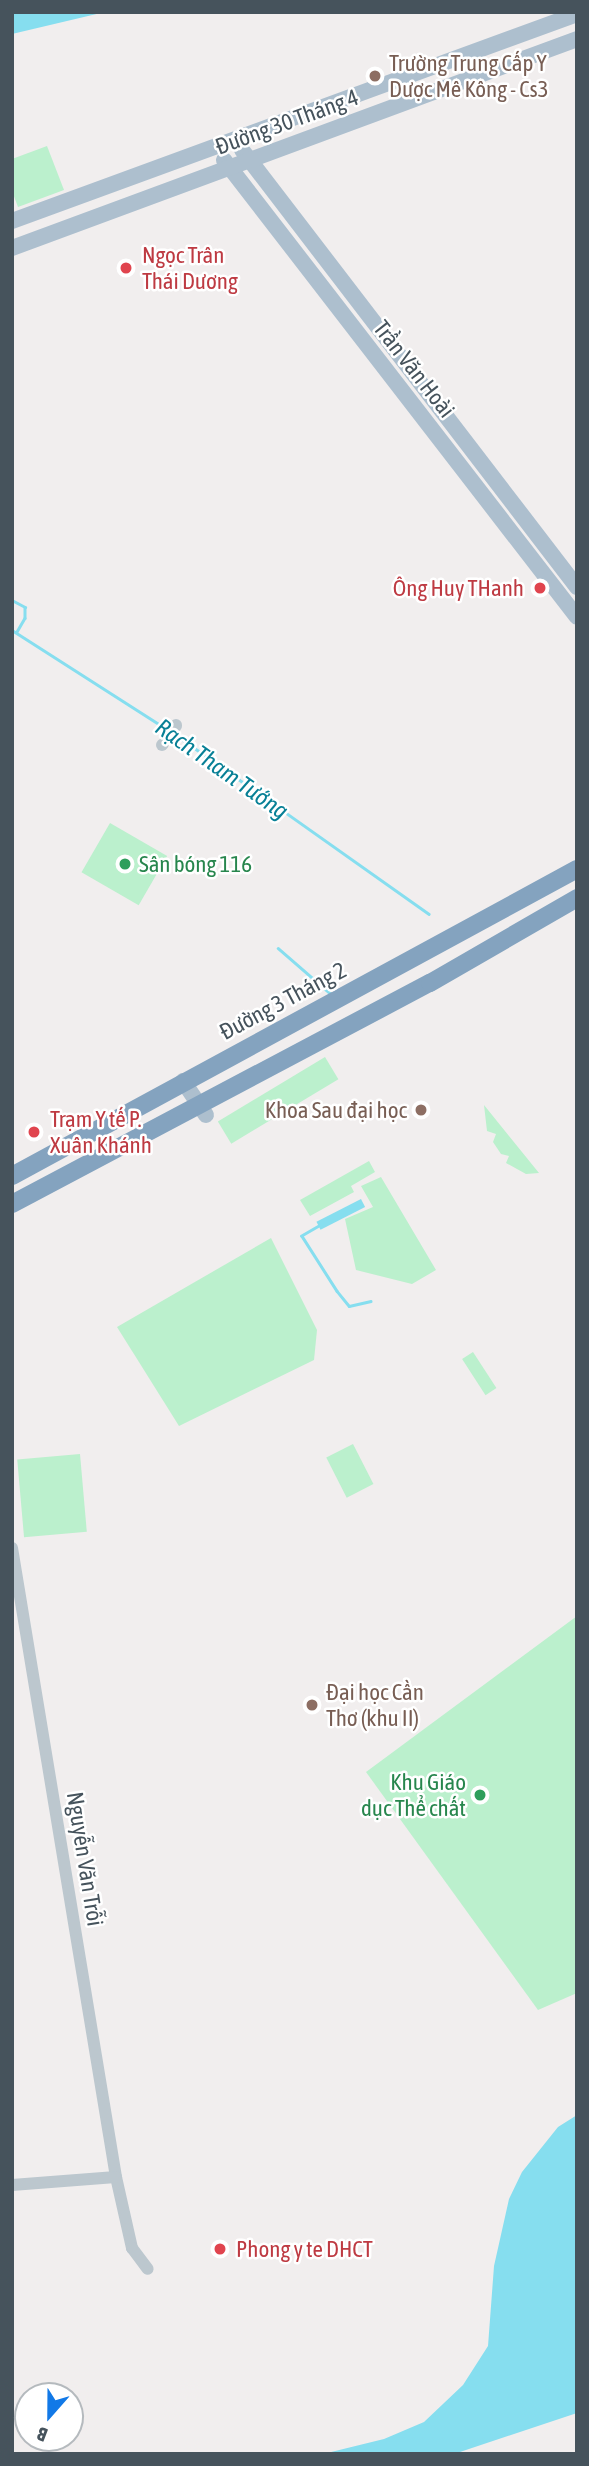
<!DOCTYPE html>
<html>
<head>
<meta charset="utf-8">
<style>
	body { margin:0 }
	#map { position:relative; width:589px; height:2466px; overflow:hidden; background:#f1eeee; font-family:"Asap Condensed",sans-serif }
	div>[style] { position:absolute }
	[style*='--x'] { left:calc(var(--x)*1px); top:calc(var(--y)*1px); width:calc(var(--w)*1px); rotate:calc(var(--a)*1deg) }
	.green>* { inset:0; background:#bbf0cd; transform-origin:0 0 }
	.water>* { inset:0; background:#86deef; transform-origin:0 0 }
	.stream>* { height:2.5px; margin:-1.25px; padding:0 1.25px; transform-origin:1.25px; border-radius:1.25px; background:#86deef }
	.minor>* { height:12px; margin:-6px; padding:0 6px; transform-origin:6px; border-radius:6px; background:#bcc7ce }
	.major>* { height:16px; margin:-8px; padding:0 8px; transform-origin:8px; border-radius:8px; background:#adbfce }
	.highway>* { height:18px; margin:-9px; padding:0 9px; transform-origin:9px; border-radius:9px; background:#84a3bf }
	.dots>* { width:19px; height:19px; translate:-50% -50%; box-sizing:border-box; border:4px solid #fff; border-radius:50% }
	span { translate:-50% -50%; white-space:nowrap; text-align:center; line-height:1.15; -webkit-text-stroke:5px #fff; paint-order:stroke }
	.education-label { font-size:23px; color:#785e54 }
	.left { translate:0 -50%; text-align:left }
	.right { translate:-100% -50%; text-align:right }
	.street-label { font-size:23px; color:#46535c }
	.health-label { font-size:23px; color:#be3a42 }
	.leisure-label { font-size:23px; color:#27864d }
	.water-label { font-size:24px; color:#088096; font-style:italic }
	.frame { position:absolute; inset:0; border:14px solid #46535c; pointer-events:none }
	.north { position:absolute; left:14px; top:2382px; width:70px; height:70px; box-sizing:border-box; background:#fff; border:2px solid #b5babe; border-radius:50%; rotate:201deg; font-size:19px; font-weight:700; line-height:28px; text-align:center; color:#46535c }
	.north::after { content:''; display:block; margin:auto; width:24px; height:32px; background:#1279e7; clip-path:polygon(50% 0,100% 100%,50% 72%,0 100%) }
</style>
</head>
<body>
<div id="map">
	<div class="green">
		<i style="clip-path:polygon(47px 146px,64px 190px,18px 207px,12px 191px,12px 159px)"></i>
		<i style="left:110px;top:823px;width:66px;height:57px;rotate:30deg"></i>
		<i style="left:325px;top:1057px;width:26px;height:125px;rotate:59deg"></i>
		<i style="clip-path:polygon(484px 1105px,539px 1173px,526px 1174px,506px 1163px,509px 1156px,501px 1154px,493px 1142px,496px 1134px,487px 1131px)"></i>
		<i style="clip-path:polygon(369px 1161px,375px 1172px,351px 1186px,354px 1192px,310px 1216px,300px 1200px)"></i>
		<i style="clip-path:polygon(381px 1177px,436px 1270px,412px 1284px,356px 1270px,345px 1219px,373px 1207px,361px 1186px)"></i>
		<i style="clip-path:polygon(271px 1238px,317px 1330px,314px 1360px,179px 1426px,117px 1327px)"></i>
		<i style="left:473px;top:1352px;width:43px;height:13px;rotate:57deg"></i>
		<i style="left:353px;top:1444px;width:45px;height:30px;rotate:63deg"></i>
		<i style="left:80px;top:1454px;width:78px;height:63px;rotate:85deg"></i>
		<i style="clip-path:polygon(577px 1616px,577px 1993px,538px 2010px,366px 1772px)"></i>
	</div>
	<div class="water">
		<i style="clip-path:polygon(12px 12px,105px 12px,12px 34px)"></i>
		<i style="left:361px;top:1199px;width:9px;height:50px;rotate:63deg"></i>
		<i style="clip-path:polygon(577px 2115px,577px 2413px,454px 2454px,323px 2454px,384px 2439px,424px 2422px,463px 2385px,488px 2346px,494px 2266px,509px 2199px,522px 2172px,558px 2127px)"></i>
	</div>
	<div class="stream">
		<i style="--x:12;--y:600;--w:15;--a:28"></i>
		<i style="--x:25;--y:607;--w:11;--a:90"></i>
		<i style="--x:25;--y:618;--w:16;--a:120"></i>
		<i style="--x:12;--y:630;--w:198;--a:32.6"></i>
		<i style="--x:179;--y:737;--w:306;--a:35.3"></i>
		<i style="--x:278;--y:948;--w:70;--a:41"></i>
		<i style="--x:319;--y:1226;--w:20;--a:150"></i>
		<i style="--x:302;--y:1236;--w:65;--a:57.5"></i>
		<i style="--x:337;--y:1291;--w:19;--a:51"></i>
		<i style="--x:349;--y:1306;--w:22;--a:-13"></i>
	</div>
	<div class="minor">
		<i style="--x:176;--y:726;--w:1;--a:-90"></i>
		<i style="--x:162;--y:745;--w:1;--a:-45"></i>
		<i style="--x:12;--y:1548;--w:638;--a:80.61"></i>
		<i style="--x:116;--y:2177;--w:73;--a:77.3"></i>
		<i style="--x:132;--y:2248;--w:26;--a:53"></i>
		<i style="--x:12;--y:2185;--w:104;--a:-4.4"></i>
	</div>
	<div class="major">
		<i style="--x:242;--y:150;--w:551;--a:52.53"></i>
		<i style="--x:224;--y:160;--w:577;--a:52.32"></i>
		<i style="--x:12;--y:221;--w:602;--a:-20.12"></i>
		<i style="--x:12;--y:248;--w:602;--a:-20.3"></i>
		<i style="--x:183;--y:1081;--w:41;--a:55.9"></i>
	</div>
	<div class="highway">
		<i style="--x:12;--y:1176;--w:643;--a:-28.52"></i>
		<i style="--x:12;--y:1204;--w:473;--a:-27.9"></i>
		<i style="--x:430;--y:983;--w:170;--a:-30"></i>
	</div>
	<div class="dots">
		<i style="left:375px;top:76px;background:#8d6e63"></i>
		<i style="left:126px;top:268px;background:#e0444e"></i>
		<i style="left:540px;top:588px;background:#e0444e"></i>
		<i style="left:125px;top:864px;background:#2e9e5b"></i>
		<i style="left:421px;top:1110px;background:#8d6e63"></i>
		<i style="left:34px;top:1132px;background:#e0444e"></i>
		<i style="left:312px;top:1705px;background:#8d6e63"></i>
		<i style="left:480px;top:1795px;background:#2e9e5b"></i>
		<i style="left:220px;top:2249px;background:#e0444e"></i>
	</div>
	<div class="education-label">
		<span class="left" style="left:389px;top:76px">Trường Trung Cấp Y<br>Dược Mê Kông - Cs3</span>
		<span class="right" style="left:407px;top:1110px">Khoa Sau đại học</span>
		<span class="left" style="left:326px;top:1705px">Đại học Cần<br>Thơ (khu II)</span>
	</div>
	<div class="street-label">
		<span style="left:287px;top:122px;rotate:-20deg">Đường 30 Tháng 4</span>
		<span style="left:414px;top:369px;rotate:52deg">Trần Văn Hoài</span>
		<span style="left:283px;top:1001px;rotate:-28deg">Đường 3 Tháng 2</span>
		<span style="left:85px;top:1859px;rotate:81deg">Nguyễn Văn Trỗi</span>
	</div>
	<div class="health-label">
		<span class="left" style="left:142px;top:268px">Ngọc Trân<br>Thái Dương</span>
		<span class="right" style="left:524px;top:588px">Ông Huy THanh</span>
		<span class="left" style="left:50px;top:1132px">Trạm Y tế P.<br>Xuân Khánh</span>
		<span class="left" style="left:236px;top:2249px">Phong y te DHCT</span>
	</div>
	<div class="leisure-label">
		<span class="left" style="left:139px;top:864px">Sân bóng 116</span>
		<span class="right" style="left:466px;top:1795px">Khu Giáo<br>dục Thể chất</span>
	</div>
	<div class="water-label">
		<span style="left:222px;top:769px;rotate:35deg">Rạch Tham Tướng</span>
	</div>
	<div class="frame"></div>
	<div class="north">B</div>
</div>
</body>
</html>
